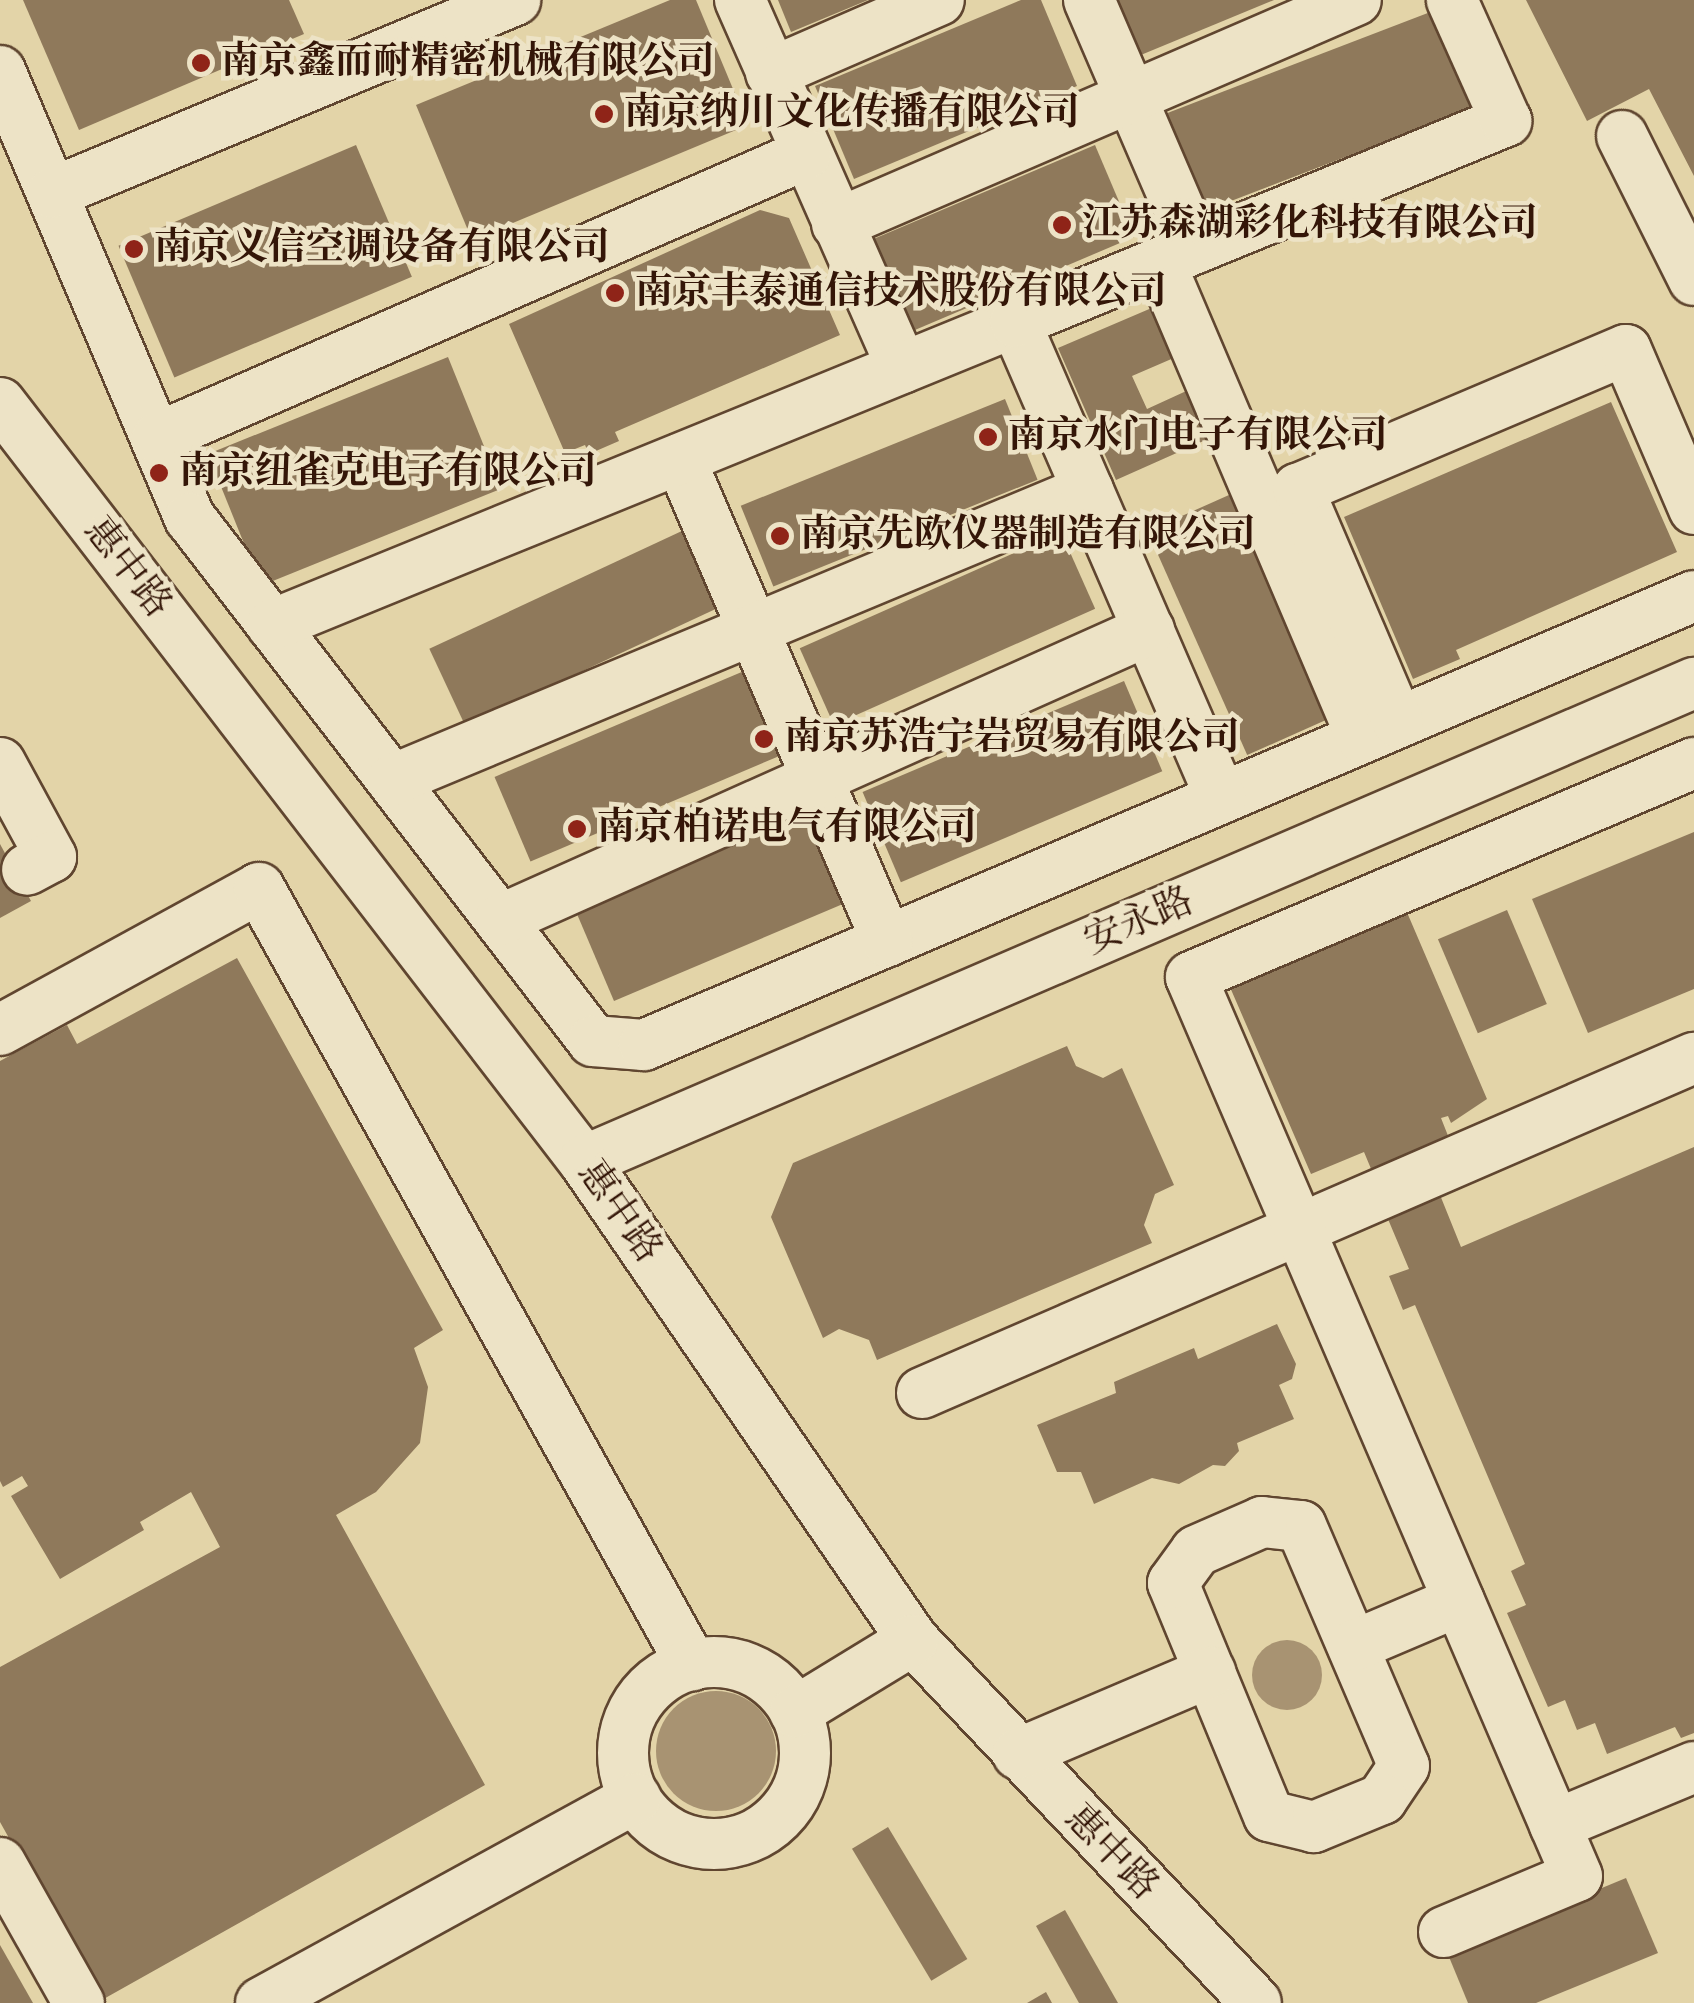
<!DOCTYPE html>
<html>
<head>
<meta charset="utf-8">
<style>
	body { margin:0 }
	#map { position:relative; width:1694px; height:2003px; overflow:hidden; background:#e3d4a8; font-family:"IM FELL DW Pica","Noto Serif SC",serif }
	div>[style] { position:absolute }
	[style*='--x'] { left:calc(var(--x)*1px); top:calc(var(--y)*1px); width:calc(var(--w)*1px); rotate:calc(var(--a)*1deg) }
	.water>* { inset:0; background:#a89372 }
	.round { border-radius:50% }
	.building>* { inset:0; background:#8f795b; transform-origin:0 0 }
	.roads { filter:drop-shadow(2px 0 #604630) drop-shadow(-2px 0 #604630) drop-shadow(0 2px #604630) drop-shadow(0 -2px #604630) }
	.minor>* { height:50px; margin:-25px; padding:0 25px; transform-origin:25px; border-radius:25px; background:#ede3c6 }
	.minor>.ring { margin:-25px; padding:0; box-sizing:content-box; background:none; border:50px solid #ede3c6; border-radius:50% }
	.dots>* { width:28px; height:28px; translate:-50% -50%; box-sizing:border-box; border:5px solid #ede3c6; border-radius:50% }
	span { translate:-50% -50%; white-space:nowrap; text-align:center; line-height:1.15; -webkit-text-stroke:9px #ede3c6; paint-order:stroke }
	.poi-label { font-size:38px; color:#341608; font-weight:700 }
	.left { translate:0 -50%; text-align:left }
	.street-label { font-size:38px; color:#341608 }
</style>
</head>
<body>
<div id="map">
	<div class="water">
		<i class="round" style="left:1252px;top:1640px;width:70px;height:70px"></i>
		<i class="round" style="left:656px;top:1691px;width:120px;height:120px"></i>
	</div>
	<div class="building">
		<i style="clip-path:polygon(23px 0,289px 0,304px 34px,79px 130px)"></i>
		<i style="clip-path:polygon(670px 0,696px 0,748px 125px,472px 240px,416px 105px)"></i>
		<i style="clip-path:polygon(778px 0,868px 0,791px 32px)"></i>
		<i style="clip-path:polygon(1021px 0,1041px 0,1077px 86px,854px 179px,815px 86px)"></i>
		<i style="clip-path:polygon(1112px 0,1274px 0,1136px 57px)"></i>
		<i style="clip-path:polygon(1526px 0,1694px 0,1694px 176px,1649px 89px,1587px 121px)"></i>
		<i style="left:1433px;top:11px;width:105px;height:290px;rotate:69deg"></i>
		<i style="left:356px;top:145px;width:143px;height:258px;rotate:67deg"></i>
		<i style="left:1095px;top:145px;width:100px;height:240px;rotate:67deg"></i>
		<i style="clip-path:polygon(760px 210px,789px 218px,840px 335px,615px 432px,619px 441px,589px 454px,585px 445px,565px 453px,509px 324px)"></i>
		<i style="clip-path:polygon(1161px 304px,1183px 354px,1132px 376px,1147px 409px,1195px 387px,1217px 435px,1116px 480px,1058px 348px)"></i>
		<i style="left:448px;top:357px;width:142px;height:259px;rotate:68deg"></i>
		<i style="left:1005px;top:399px;width:87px;height:285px;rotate:68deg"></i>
		<i style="clip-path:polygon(1611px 402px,1677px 552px,1456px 650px,1460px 659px,1413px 679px,1344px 517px)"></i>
		<i style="left:1238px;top:491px;width:245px;height:99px;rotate:66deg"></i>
		<i style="left:684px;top:530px;width:85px;height:281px;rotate:65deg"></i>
		<i style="left:1061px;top:532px;width:84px;height:286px;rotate:66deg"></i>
		<i style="left:744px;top:671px;width:92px;height:271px;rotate:67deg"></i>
		<i style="left:1124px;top:681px;width:98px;height:284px;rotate:67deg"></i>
		<i style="left:804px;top:814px;width:98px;height:248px;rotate:67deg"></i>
		<i style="clip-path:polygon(1694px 832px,1694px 989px,1588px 1033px,1532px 899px)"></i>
		<i style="clip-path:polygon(0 844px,31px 901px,0 918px)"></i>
		<i style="clip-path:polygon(1403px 903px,1487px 1099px,1451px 1123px,1448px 1116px,1441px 1118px,1456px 1156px,1379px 1188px,1364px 1152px,1311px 1174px,1226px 978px)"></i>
		<i style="left:1507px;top:910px;width:102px;height:75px;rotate:67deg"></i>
		<i style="clip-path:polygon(237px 958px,443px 1330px,414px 1348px,428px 1387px,420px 1443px,376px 1492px,336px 1515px,485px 1785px,100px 2001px,0 1822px,0 1667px,220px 1547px,191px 1492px,140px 1522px,144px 1530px,60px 1579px,11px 1496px,28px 1486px,22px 1476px,3px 1487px,0 1481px,0 1061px,67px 1025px,77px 1044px)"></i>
		<i style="clip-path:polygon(1067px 1046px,1076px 1066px,1103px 1078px,1122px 1068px,1174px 1185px,1155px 1194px,1144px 1225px,1152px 1243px,877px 1360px,869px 1340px,839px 1329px,823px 1338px,771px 1217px,793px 1163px)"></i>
		<i style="clip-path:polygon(1694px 1147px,1694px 1733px,1681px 1738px,1675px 1727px,1607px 1754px,1595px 1723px,1577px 1730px,1565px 1700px,1548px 1707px,1507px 1613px,1526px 1605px,1511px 1571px,1525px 1564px,1415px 1305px,1403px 1310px,1389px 1276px,1409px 1269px,1385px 1212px,1438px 1190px,1461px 1247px)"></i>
		<i style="clip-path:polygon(1277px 1324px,1296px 1364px,1292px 1379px,1279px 1385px,1294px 1419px,1237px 1443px,1239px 1451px,1225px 1466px,1213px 1465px,1179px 1484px,1152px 1478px,1094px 1504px,1081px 1472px,1057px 1472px,1037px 1425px,1116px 1393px,1114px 1382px,1194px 1348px,1198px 1359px)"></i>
		<i style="left:888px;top:1827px;width:154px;height:42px;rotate:59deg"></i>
		<i style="clip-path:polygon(1626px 1878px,1658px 1953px,1536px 2003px,1468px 2003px,1447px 1952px)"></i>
		<i style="clip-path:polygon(1065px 1910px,1118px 2003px,1079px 2003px,1036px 1926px)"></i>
		<i style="clip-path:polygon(0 1945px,33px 2003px,0 2003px)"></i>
		<i style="clip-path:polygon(1046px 1992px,1052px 2003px,1027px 2003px)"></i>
	</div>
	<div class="roads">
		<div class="minor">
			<i style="--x:740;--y:0;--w:402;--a:66.2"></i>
			<i style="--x:1089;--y:0;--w:270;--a:66.7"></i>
			<i style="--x:0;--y:71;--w:486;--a:67"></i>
			<i style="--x:190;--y:518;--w:660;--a:52.38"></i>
			<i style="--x:593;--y:1041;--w:51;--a:4.5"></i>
			<i style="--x:644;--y:1045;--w:1142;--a:-23.15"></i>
			<i style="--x:771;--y:73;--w:183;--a:-23.5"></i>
			<i style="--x:1622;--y:136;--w:161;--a:63.4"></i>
			<i style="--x:52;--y:193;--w:502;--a:-22.63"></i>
			<i style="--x:837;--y:224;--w:565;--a:-23.34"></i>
			<i style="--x:1160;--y:263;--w:516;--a:66.96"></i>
			<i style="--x:0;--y:403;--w:957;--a:52.39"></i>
			<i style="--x:584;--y:1161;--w:581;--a:55.52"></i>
			<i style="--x:913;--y:1640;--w:499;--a:46.6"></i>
			<i style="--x:157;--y:438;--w:708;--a:-23.63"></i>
			<i style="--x:680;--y:459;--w:525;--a:66.76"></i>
			<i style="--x:272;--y:625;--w:802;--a:-22.19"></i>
			<i style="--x:1398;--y:722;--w:254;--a:-113.2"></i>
			<i style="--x:1298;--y:489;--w:356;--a:-23"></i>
			<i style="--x:1626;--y:350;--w:173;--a:66.8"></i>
			<i style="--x:0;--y:763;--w:107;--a:61.5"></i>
			<i style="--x:51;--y:857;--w:27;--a:152"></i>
			<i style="--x:392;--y:780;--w:754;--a:-22.62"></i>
			<i style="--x:1221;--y:798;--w:519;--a:-113.4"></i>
			<i style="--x:1015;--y:322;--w:531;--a:-22.26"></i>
			<i style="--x:1506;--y:121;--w:133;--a:-114.1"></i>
			<i style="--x:500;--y:920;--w:711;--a:-24.08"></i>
			<i style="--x:0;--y:1030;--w:295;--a:-28.7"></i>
			<i style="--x:259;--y:888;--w:890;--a:60.87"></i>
			<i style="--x:584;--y:1161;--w:1209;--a:-23.3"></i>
			<i style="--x:922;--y:1393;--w:842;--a:-23.46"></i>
			<i style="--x:1262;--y:1522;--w:39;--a:6"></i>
			<i style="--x:1301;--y:1526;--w:261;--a:66.8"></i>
			<i style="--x:1404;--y:1766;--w:40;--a:124"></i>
			<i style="--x:1382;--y:1799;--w:74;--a:157.6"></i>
			<i style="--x:1314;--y:1827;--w:46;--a:-166.3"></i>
			<i style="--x:1269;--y:1816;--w:252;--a:-112.4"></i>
			<i style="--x:1173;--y:1583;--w:39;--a:-54"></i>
			<i style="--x:1196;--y:1551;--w:72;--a:-23.7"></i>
			<i style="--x:1353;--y:1646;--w:115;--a:-23"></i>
			<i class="ring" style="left:623px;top:1662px;width:132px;height:132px"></i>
			<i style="--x:795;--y:1712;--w:138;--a:-31.4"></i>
			<i style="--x:1018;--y:1754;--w:209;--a:-23.1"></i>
			<i style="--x:1555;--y:1825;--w:151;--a:-22.6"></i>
			<i style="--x:0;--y:1863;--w:161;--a:60.6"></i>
			<i style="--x:1444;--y:1932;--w:144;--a:-22.8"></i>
			<i style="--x:1577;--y:1876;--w:978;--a:-113.24"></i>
			<i style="--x:1191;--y:977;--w:547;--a:-23.05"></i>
			<i style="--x:261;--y:2003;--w:427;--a:-28.7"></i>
		</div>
	</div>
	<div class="dots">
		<i style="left:201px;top:63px;background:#8f2418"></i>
		<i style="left:604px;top:114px;background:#8f2418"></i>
		<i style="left:1062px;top:225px;background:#8f2418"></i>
		<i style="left:134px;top:249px;background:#8f2418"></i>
		<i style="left:615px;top:293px;background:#8f2418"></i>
		<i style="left:988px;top:437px;background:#8f2418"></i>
		<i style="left:159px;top:473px;background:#8f2418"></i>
		<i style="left:780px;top:536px;background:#8f2418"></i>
		<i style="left:764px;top:739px;background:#8f2418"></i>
		<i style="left:577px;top:829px;background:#8f2418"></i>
	</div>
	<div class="poi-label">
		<span class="left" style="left:221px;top:63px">南京鑫而耐精密机械有限公司</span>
		<span class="left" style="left:624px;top:114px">南京纳川文化传播有限公司</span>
		<span class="left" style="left:1082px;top:225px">江苏森湖彩化科技有限公司</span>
		<span class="left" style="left:154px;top:249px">南京义信空调设备有限公司</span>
		<span class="left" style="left:635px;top:293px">南京丰泰通信技术股份有限公司</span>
		<span class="left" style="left:1008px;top:437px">南京水门电子有限公司</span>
		<span class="left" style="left:179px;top:473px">南京纽雀克电子有限公司</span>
		<span class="left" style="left:800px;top:536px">南京先欧仪器制造有限公司</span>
		<span class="left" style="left:784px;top:739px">南京苏浩宁岩贸易有限公司</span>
		<span class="left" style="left:597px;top:829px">南京柏诺电气有限公司</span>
	</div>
	<div class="street-label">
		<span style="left:127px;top:568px;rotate:52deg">惠中路</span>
		<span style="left:1139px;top:922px;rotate:-23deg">安永路</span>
		<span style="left:619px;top:1212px;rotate:55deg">惠中路</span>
		<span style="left:1111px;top:1853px;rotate:46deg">惠中路</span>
	</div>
</div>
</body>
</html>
